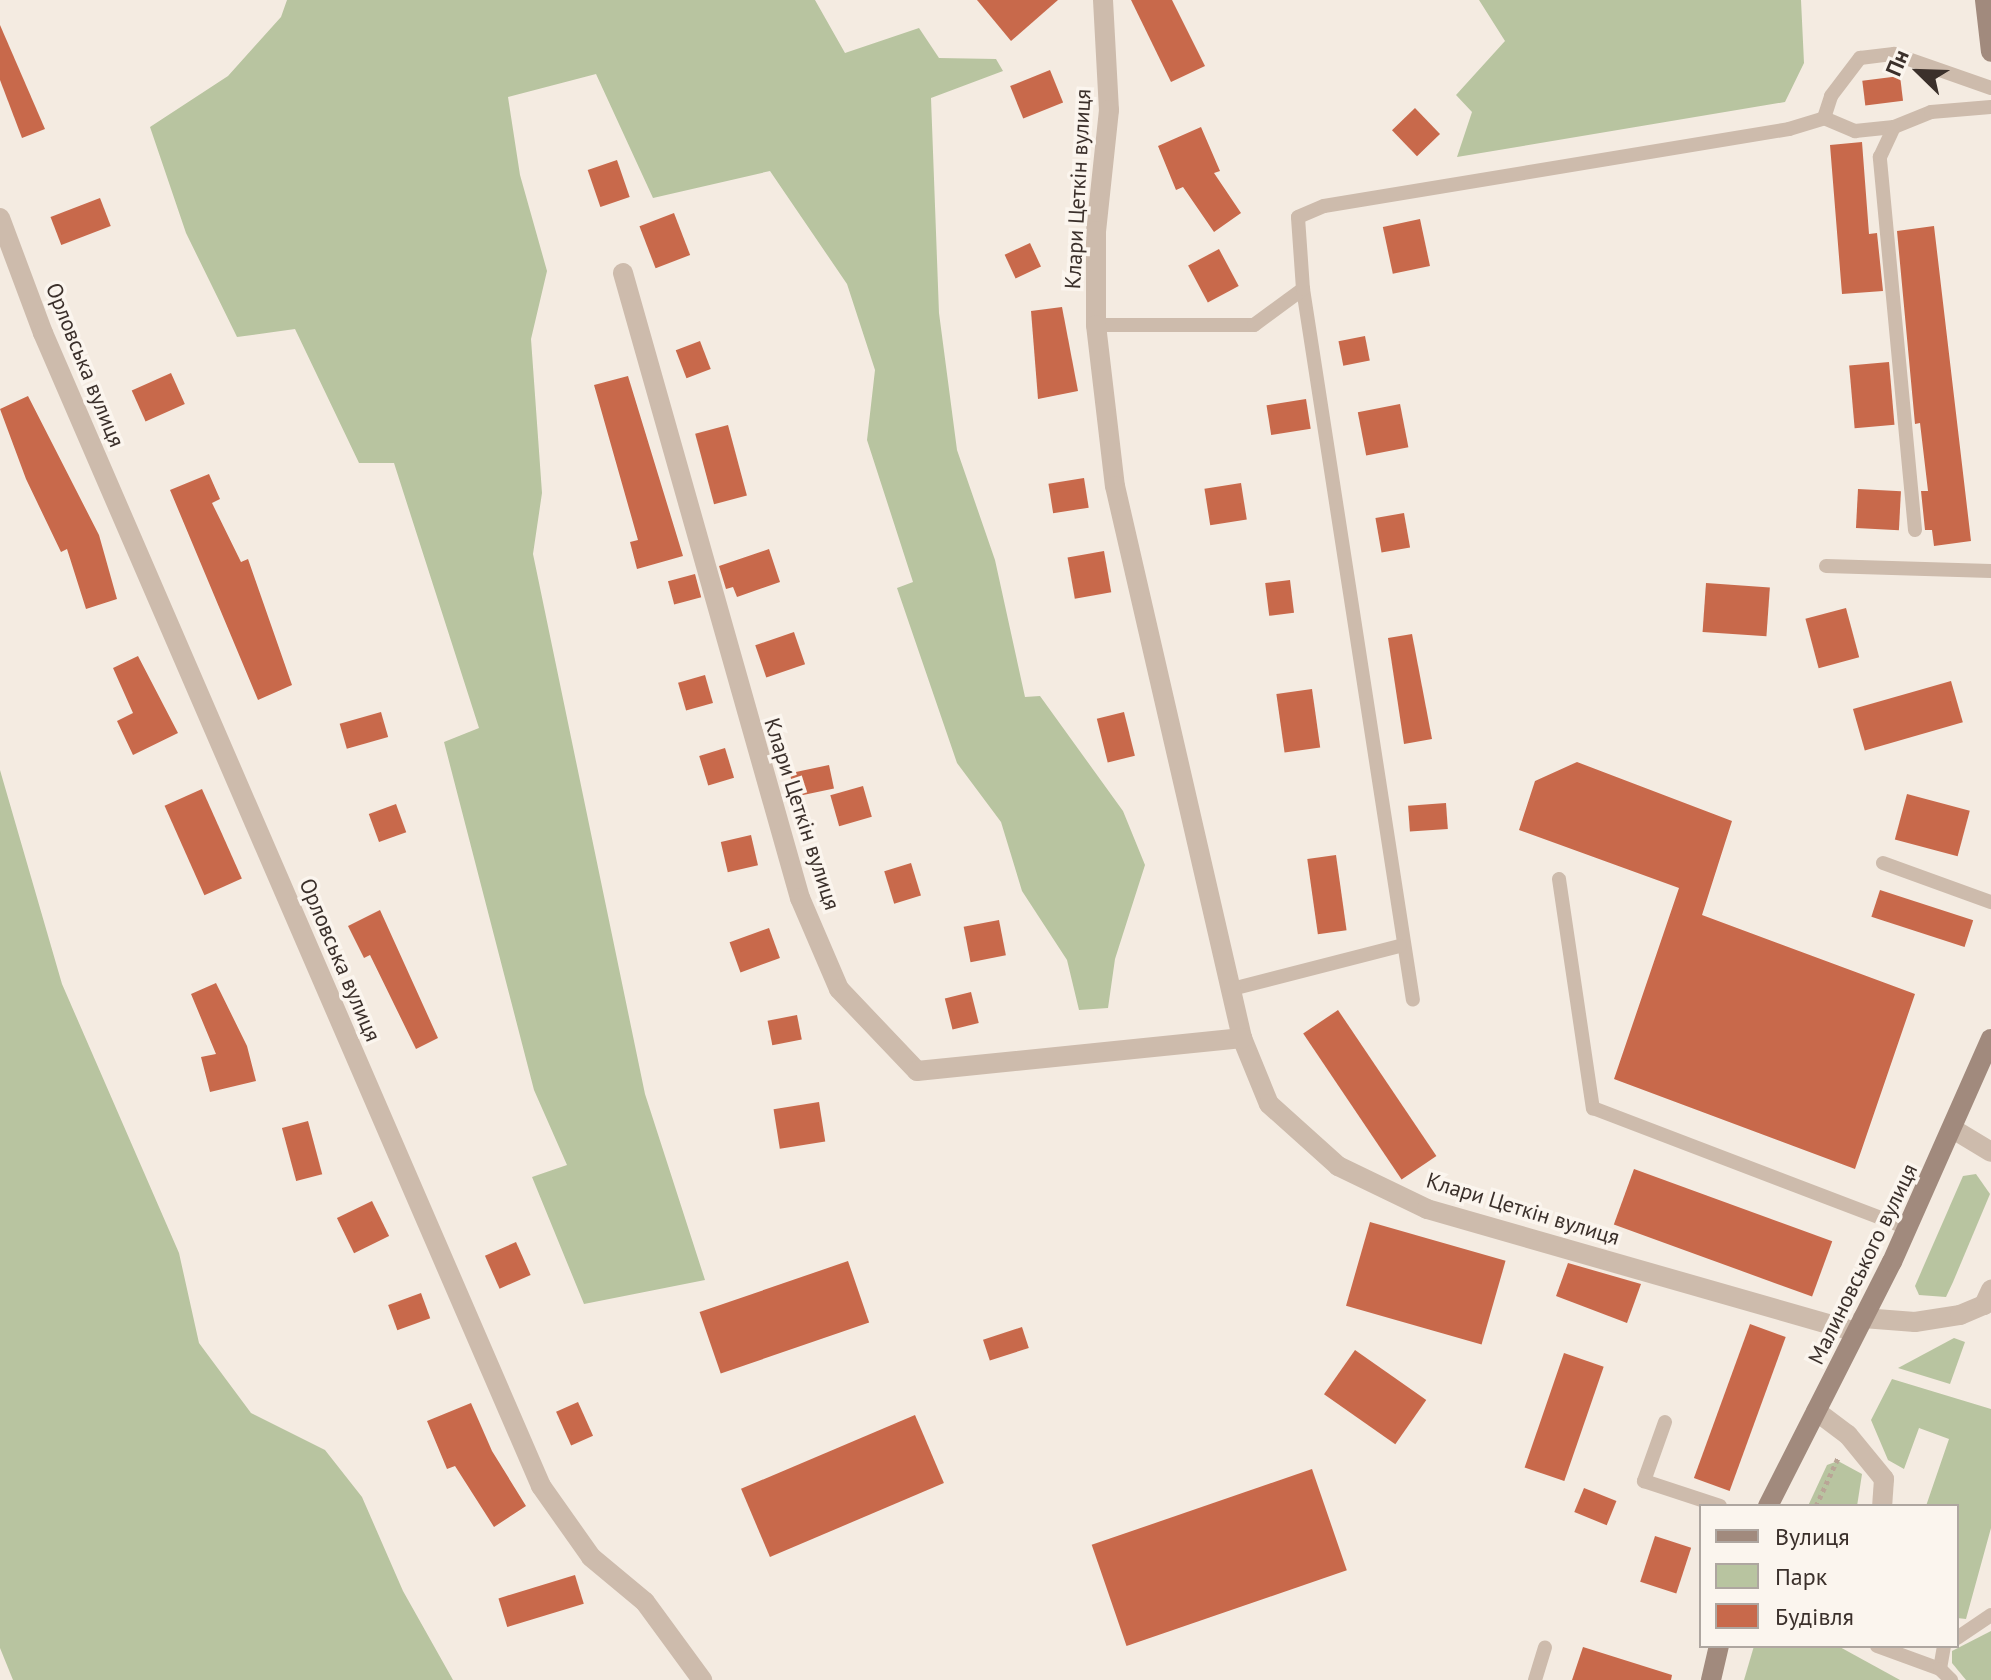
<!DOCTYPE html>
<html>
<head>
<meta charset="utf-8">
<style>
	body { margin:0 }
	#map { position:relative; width:1991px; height:1680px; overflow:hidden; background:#f4ebe1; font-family:"PT Sans",sans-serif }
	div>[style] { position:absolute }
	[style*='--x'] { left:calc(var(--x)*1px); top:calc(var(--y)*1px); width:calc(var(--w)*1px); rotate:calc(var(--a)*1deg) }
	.green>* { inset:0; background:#b8c4a0 }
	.building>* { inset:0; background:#c8694b; transform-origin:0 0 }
	.path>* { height:5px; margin-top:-2.5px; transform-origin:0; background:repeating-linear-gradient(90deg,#b9a596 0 4px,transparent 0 8px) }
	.lane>* { height:14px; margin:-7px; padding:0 7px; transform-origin:7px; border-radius:7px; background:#cdbbac }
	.street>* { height:20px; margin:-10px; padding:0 10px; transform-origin:10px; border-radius:10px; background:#cdbbac }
	.secondary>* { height:20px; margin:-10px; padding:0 10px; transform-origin:10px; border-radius:10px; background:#a18a7d }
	span { translate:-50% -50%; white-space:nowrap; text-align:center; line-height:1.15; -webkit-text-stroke:7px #fbf5ee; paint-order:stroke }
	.street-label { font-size:22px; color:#3b302b }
	.legend { position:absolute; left:1699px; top:1504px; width:260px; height:144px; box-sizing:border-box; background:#fbf5ee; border:2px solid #aea6a0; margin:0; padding:10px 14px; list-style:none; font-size:24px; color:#3b302b }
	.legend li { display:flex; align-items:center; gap:16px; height:40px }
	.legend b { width:40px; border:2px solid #aea6a0 }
	.north { position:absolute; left:1879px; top:32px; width:80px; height:80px; -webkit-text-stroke:6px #fbf5ee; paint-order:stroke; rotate:293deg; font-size:22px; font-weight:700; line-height:32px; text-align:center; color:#3b302b }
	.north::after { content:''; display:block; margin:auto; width:28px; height:36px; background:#3b302b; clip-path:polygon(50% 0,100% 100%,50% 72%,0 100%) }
</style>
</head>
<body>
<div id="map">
	<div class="green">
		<i style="clip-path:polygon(287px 0,815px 0,845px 53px,919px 28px,939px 58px,996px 59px,1003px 71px,931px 98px,939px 313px,957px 450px,995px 560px,1025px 697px,1040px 696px,1123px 811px,1145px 865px,1115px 959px,1108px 1008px,1079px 1010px,1067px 960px,1022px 891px,1001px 822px,957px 763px,897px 588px,913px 582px,867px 440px,875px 370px,847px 284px,770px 171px,653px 198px,596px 74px,508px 97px,520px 175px,547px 271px,531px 339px,542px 493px,533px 554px,645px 1094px,705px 1280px,584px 1304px,532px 1177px,567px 1165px,534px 1090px,444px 742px,479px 728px,394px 463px,359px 463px,295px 329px,237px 337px,186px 233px,150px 127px,228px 76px,281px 17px)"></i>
		<i style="clip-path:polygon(1479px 0,1801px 0,1804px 63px,1785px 102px,1457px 157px,1472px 112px,1456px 95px,1505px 41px)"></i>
		<i style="clip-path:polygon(0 770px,62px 984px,179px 1253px,199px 1343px,251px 1413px,325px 1450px,362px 1497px,403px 1591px,453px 1680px,13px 1680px,0 1648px)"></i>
		<i style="clip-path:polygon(1976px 1174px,1990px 1194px,1953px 1282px,1946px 1297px,1919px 1295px,1915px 1286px,1963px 1176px)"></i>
		<i style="clip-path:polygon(1954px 1338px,1965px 1342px,1950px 1384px,1898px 1368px)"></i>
		<i style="clip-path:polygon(1892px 1379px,1991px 1409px,1991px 1528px,1966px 1619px,1957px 1618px,1957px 1506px,1926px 1506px,1949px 1439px,1919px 1428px,1904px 1469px,1888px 1460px,1871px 1420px)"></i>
		<i style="clip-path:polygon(1838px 1461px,1862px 1474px,1857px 1506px,1808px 1506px,1827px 1465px)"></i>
		<i style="clip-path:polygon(1991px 1631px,1991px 1680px,1966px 1680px,1952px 1663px,1952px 1651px)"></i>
		<i style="clip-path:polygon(1754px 1646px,1838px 1646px,1900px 1680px,1744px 1680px)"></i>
	</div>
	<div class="building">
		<i style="clip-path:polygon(977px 0,1058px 0,1011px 41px)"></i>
		<i style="clip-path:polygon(1131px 0,1172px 0,1205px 66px,1171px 82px)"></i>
		<i style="clip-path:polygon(0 25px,45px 129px,22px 138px,0 80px)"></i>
		<i style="left:1050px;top:70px;width:35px;height:43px;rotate:68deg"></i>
		<i style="left:1900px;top:76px;width:25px;height:38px;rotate:83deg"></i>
		<i style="left:1415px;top:108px;width:36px;height:32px;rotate:46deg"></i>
		<i style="clip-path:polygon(1201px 127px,1220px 171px,1214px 173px,1241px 213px,1214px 232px,1183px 187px,1176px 190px,1158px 146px)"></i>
		<i style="clip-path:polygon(1862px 142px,1869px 234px,1877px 233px,1883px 291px,1842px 294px,1830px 145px)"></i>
		<i style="left:617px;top:160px;width:39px;height:31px;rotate:71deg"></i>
		<i style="left:100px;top:198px;width:30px;height:53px;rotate:69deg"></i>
		<i style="left:674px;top:213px;width:45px;height:37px;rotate:69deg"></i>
		<i style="left:1420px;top:219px;width:48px;height:38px;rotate:78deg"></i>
		<i style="clip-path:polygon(1934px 226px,1971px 541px,1934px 546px,1932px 530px,1925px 530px,1921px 491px,1928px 491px,1920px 423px,1915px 424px,1897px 231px)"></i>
		<i style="left:1030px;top:243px;width:26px;height:28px;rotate:65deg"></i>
		<i style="left:1219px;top:249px;width:42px;height:35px;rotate:62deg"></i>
		<i style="clip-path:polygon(1062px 307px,1078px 391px,1038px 399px,1031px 311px)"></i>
		<i style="left:1365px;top:336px;width:25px;height:27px;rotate:79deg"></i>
		<i style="left:700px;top:341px;width:30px;height:26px;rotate:69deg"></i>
		<i style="left:1889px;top:362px;width:63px;height:40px;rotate:85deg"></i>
		<i style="left:171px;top:373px;width:34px;height:43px;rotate:66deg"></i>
		<i style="clip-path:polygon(628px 376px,683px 556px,637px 569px,630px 542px,638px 540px,594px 385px)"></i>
		<i style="clip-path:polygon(28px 396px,99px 535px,117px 599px,86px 609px,67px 549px,61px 552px,26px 479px,0 409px)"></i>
		<i style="left:1306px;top:399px;width:30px;height:40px;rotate:81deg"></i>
		<i style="left:1400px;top:404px;width:44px;height:43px;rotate:79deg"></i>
		<i style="left:728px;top:425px;width:73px;height:34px;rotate:75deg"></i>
		<i style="clip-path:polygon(209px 474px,220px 499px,212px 503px,241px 562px,248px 559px,292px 685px,258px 700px,170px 490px)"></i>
		<i style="left:1084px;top:478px;width:30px;height:36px;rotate:81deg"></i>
		<i style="left:1241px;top:483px;width:37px;height:37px;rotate:81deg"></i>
		<i style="left:1858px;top:489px;width:43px;height:39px;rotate:3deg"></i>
		<i style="left:1404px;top:513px;width:35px;height:29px;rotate:80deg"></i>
		<i style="clip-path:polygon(769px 549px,780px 582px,737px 597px,733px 587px,726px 589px,719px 566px)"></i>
		<i style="left:1104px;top:551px;width:42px;height:37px;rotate:80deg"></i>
		<i style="left:695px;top:574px;width:24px;height:28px;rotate:75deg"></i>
		<i style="left:1290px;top:580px;width:33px;height:25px;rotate:83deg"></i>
		<i style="left:1706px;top:583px;width:64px;height:49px;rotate:4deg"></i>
		<i style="left:1846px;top:608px;width:51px;height:42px;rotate:75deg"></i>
		<i style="left:794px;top:632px;width:34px;height:41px;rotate:71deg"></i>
		<i style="clip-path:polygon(1412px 634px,1432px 739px,1404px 744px,1388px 638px)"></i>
		<i style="clip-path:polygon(138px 656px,178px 733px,133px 755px,117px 721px,133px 713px,113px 668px)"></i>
		<i style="left:705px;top:675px;width:29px;height:28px;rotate:74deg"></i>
		<i style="left:1951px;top:681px;width:43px;height:102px;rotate:74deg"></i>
		<i style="left:1312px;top:689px;width:59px;height:36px;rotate:82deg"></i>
		<i style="left:381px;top:712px;width:26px;height:43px;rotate:74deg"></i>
		<i style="left:1124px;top:712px;width:45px;height:28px;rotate:76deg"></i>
		<i style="left:725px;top:748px;width:31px;height:27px;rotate:73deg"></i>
		<i style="clip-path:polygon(1577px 762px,1732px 821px,1702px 915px,1915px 994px,1855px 1169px,1614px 1079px,1679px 888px,1519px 830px,1535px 781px)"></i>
		<i style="left:829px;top:765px;width:24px;height:40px;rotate:78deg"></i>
		<i style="left:863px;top:786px;width:32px;height:34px;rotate:74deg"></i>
		<i style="left:202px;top:789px;width:98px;height:41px;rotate:66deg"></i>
		<i style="left:1907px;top:794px;width:65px;height:47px;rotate:15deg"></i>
		<i style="left:1446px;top:803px;width:26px;height:38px;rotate:86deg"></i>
		<i style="left:396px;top:804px;width:30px;height:29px;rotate:70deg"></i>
		<i style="left:751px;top:835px;width:31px;height:31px;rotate:77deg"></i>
		<i style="left:1336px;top:855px;width:76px;height:29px;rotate:82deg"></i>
		<i style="left:911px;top:863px;width:34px;height:28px;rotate:73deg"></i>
		<i style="left:1880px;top:890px;width:98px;height:28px;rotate:18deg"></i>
		<i style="clip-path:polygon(380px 910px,438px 1038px,416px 1049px,370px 955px,364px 958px,348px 926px)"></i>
		<i style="left:999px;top:920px;width:36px;height:36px;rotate:79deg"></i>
		<i style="left:769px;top:928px;width:32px;height:42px;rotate:70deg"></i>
		<i style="clip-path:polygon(216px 983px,247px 1046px,256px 1081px,210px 1092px,201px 1057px,216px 1054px,191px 994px)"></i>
		<i style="left:971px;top:992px;width:32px;height:27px;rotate:76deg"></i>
		<i style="left:1338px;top:1010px;width:176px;height:42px;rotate:56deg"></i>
		<i style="left:797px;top:1015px;width:25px;height:30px;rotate:79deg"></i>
		<i style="left:819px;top:1102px;width:40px;height:46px;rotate:81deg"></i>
		<i style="left:308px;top:1121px;width:55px;height:27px;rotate:75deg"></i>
		<i style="left:1634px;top:1169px;width:211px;height:59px;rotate:20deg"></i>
		<i style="left:372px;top:1201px;width:39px;height:39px;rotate:64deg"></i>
		<i style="left:1370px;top:1222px;width:141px;height:87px;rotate:16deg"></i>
		<i style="left:516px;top:1242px;width:36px;height:34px;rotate:66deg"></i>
		<i style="left:848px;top:1261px;width:65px;height:157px;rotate:71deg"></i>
		<i style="clip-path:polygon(1568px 1263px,1641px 1284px,1627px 1323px,1556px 1296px)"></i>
		<i style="left:421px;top:1293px;width:27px;height:35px;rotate:70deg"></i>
		<i style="left:1750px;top:1324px;width:38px;height:164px;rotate:20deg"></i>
		<i style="left:1022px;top:1327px;width:22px;height:41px;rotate:72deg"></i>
		<i style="left:1355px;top:1350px;width:87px;height:54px;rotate:35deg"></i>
		<i style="left:1564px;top:1353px;width:42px;height:121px;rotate:19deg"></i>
		<i style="left:578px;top:1402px;width:37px;height:24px;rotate:66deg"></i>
		<i style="clip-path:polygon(471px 1403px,492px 1451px,526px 1506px,494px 1527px,455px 1466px,447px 1469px,427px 1421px)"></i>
		<i style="left:915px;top:1415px;width:74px;height:189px;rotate:67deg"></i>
		<i style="left:1312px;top:1469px;width:107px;height:233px;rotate:71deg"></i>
		<i style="left:1584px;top:1488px;width:35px;height:26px;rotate:22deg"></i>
		<i style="left:1655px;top:1536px;width:38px;height:48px;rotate:18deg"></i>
		<i style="left:575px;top:1575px;width:30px;height:80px;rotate:73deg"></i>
		<i style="clip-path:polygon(1583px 1647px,1672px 1675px,1671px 1680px,1572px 1680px)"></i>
	</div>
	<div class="path">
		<i style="--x:1816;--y:1506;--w:53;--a:-65.4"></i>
	</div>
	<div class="lane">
		<i style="--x:1824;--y:118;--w:34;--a:23"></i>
		<i style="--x:1855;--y:131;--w:39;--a:-6"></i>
		<i style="--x:1303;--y:289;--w:719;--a:81.21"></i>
		<i style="--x:1096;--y:325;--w:158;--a:0"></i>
		<i style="--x:1254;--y:325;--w:61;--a:-36.3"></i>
		<i style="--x:1303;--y:289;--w:72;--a:-94"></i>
		<i style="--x:1298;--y:217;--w:28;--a:-23"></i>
		<i style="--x:1324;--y:206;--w:471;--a:-9.4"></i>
		<i style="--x:1789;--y:129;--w:37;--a:-17"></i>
		<i style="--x:1824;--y:118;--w:23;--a:-72"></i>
		<i style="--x:1831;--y:96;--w:48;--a:-52.7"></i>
		<i style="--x:1860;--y:58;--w:34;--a:-7"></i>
		<i style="--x:1894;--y:54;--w:103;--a:19.3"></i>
		<i style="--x:1915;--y:530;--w:375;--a:-95.4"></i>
		<i style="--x:1880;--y:157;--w:33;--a:-65"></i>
		<i style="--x:1894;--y:127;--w:40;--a:-22"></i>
		<i style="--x:1931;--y:112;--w:60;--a:-4.8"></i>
		<i style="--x:1826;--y:566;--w:165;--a:1.7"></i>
		<i style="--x:1883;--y:863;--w:115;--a:19.9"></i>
		<i style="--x:1559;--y:879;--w:232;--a:81.6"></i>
		<i style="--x:1593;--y:1108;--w:337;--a:20.9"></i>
		<i style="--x:1232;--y:989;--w:173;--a:-14.4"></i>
		<i style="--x:1665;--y:1422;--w:63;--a:109.6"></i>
		<i style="--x:1644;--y:1481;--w:80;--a:18.2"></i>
		<i style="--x:1957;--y:1638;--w:41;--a:-34.1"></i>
		<i style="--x:1877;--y:1646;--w:67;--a:20.1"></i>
		<i style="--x:1944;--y:1646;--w:23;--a:100"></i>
		<i style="--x:1940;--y:1669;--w:16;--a:45"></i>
		<i style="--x:1535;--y:1680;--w:34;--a:-73"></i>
	</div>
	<div class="street">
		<i style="--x:1103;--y:0;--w:110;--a:86.9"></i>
		<i style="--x:1109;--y:110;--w:122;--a:96.1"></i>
		<i style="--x:1096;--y:231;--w:94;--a:90"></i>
		<i style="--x:1096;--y:325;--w:162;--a:83.3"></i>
		<i style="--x:1115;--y:486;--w:566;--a:77.04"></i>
		<i style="--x:1242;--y:1038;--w:71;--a:67.8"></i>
		<i style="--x:1269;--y:1104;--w:93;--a:41.9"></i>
		<i style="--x:1338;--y:1166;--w:99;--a:25.8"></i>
		<i style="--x:1427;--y:1209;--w:446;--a:16"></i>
		<i style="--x:0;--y:218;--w:123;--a:69.5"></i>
		<i style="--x:43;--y:333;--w:1256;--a:66.64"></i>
		<i style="--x:541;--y:1486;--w:87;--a:54.8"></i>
		<i style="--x:591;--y:1557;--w:70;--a:39.8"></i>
		<i style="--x:645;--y:1602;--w:97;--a:53.8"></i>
		<i style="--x:623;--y:273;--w:650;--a:74.19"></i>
		<i style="--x:800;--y:898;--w:99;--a:66.8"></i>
		<i style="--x:839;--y:989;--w:113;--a:46.4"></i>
		<i style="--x:917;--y:1071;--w:327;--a:-5.8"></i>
		<i style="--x:1953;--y:1129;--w:44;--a:31.2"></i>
		<i style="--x:1863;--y:1318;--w:52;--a:4.4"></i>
		<i style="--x:1915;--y:1322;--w:46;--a:-8.8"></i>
		<i style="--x:1960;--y:1315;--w:26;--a:-23"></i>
		<i style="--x:1984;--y:1305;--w:17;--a:-65"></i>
		<i style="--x:1816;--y:1411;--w:40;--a:37"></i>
		<i style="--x:1848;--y:1435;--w:57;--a:50.7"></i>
		<i style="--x:1884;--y:1479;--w:27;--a:94"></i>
	</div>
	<div class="secondary">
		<i style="--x:1985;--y:0;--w:52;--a:83.4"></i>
		<i style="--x:1768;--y:1506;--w:274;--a:-63.1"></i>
		<i style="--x:1892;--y:1262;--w:244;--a:-66.1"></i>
		<i style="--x:1711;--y:1680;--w:35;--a:-77"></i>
	</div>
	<div class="street-label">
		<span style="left:1078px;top:189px;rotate:-87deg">Клари Цеткін вулиця</span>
		<span style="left:85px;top:365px;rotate:68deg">Орловська вулиця</span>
		<span style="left:802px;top:814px;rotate:72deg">Клари Цеткін вулиця</span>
		<span style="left:340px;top:960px;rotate:67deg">Орловська вулиця</span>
		<span style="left:1523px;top:1209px;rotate:17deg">Клари Цеткін вулиця</span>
		<span style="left:1863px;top:1264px;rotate:-64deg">Малиновського вулиця</span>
	</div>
	<ul class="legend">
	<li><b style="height:10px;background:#a18a7d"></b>Вулиця</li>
	<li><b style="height:22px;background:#b8c4a0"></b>Парк</li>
	<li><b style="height:22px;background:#c8694b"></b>Будівля</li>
	</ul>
	<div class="north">Пн</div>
</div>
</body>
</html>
